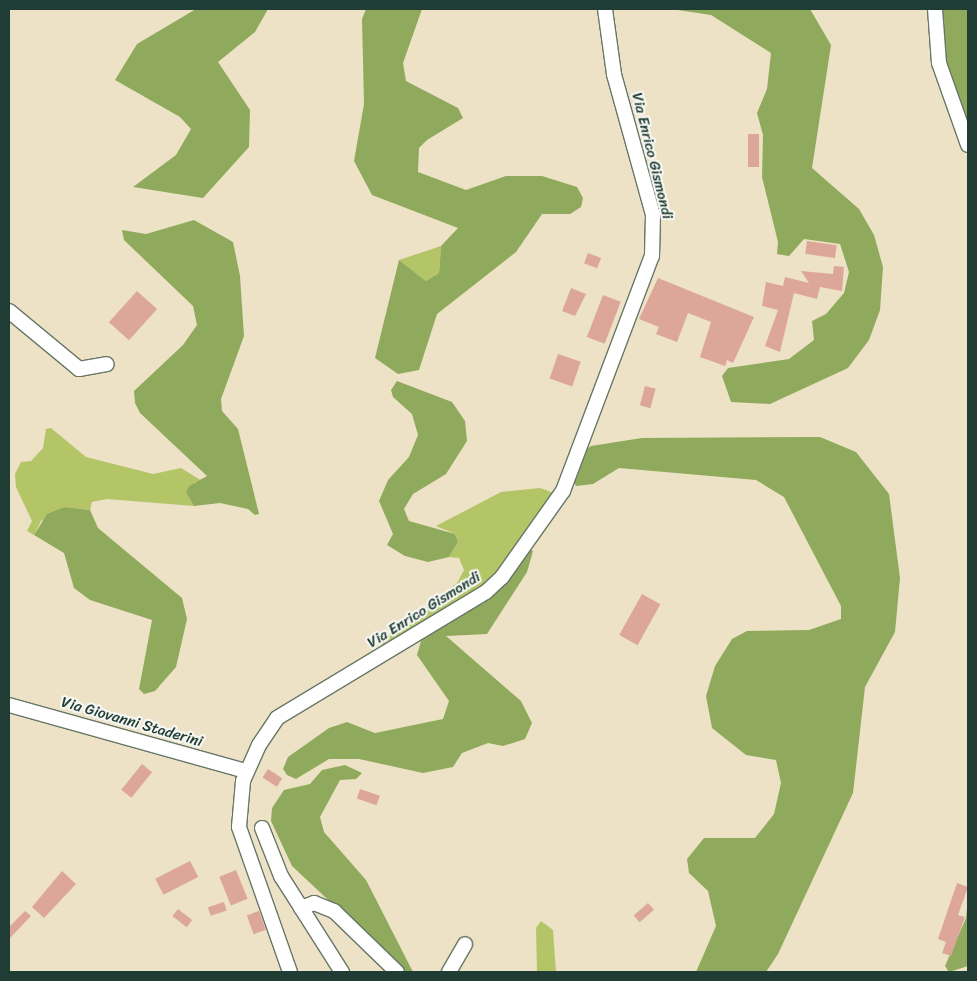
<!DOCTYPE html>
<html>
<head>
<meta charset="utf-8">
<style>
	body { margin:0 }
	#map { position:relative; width:977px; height:981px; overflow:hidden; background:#ede2c5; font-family:Sriracha,sans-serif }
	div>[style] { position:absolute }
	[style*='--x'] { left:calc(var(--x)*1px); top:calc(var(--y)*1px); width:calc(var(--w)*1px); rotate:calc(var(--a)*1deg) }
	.green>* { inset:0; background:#b4c568 }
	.forest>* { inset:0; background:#8faa5c }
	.building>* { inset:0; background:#dca798; transform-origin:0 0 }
	.roads { filter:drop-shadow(1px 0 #677767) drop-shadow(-1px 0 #677767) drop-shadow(0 1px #677767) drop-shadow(0 -1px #677767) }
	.minor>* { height:14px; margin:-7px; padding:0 7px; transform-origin:7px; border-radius:7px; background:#fff }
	span { translate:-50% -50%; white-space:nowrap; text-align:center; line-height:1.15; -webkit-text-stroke:4.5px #f6f6f2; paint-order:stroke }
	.street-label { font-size:15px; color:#1f3d34 }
	.frame { position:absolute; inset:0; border:10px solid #1f3d34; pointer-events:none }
</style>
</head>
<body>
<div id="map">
	<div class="green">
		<i style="clip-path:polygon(441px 246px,439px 273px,426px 281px,399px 260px)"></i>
		<i style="clip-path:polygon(51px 428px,86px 457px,153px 474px,181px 468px,202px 481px,195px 482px,186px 493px,194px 506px,107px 499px,92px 502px,90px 510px,65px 507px,41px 521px,34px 535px,27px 531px,32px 521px,16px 487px,15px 474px,21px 462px,31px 461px,43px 448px,46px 429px)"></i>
		<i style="clip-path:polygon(540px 488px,554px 493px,486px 587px,383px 649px,380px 643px,457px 583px,464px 570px,459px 558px,449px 557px,458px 542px,455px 534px,436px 526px,501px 492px)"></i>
		<i style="clip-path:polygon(541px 921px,553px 930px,556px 972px,537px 972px,536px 928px)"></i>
	</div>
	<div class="forest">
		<i style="clip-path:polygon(196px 9px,268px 9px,255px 32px,218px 62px,250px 110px,249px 147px,203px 198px,133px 187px,176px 155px,191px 129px,180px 117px,115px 80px,137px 44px)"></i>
		<i style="clip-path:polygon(366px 9px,422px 9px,403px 63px,406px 81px,458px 108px,463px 118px,427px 140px,419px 148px,418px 172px,466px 190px,506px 176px,542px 176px,577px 187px,583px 198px,581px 207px,570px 214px,542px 214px,516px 252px,437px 314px,419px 370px,398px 374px,375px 358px,399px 260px,426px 281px,439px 273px,441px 246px,458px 228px,372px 195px,354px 161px,364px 104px,362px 19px)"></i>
		<i style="clip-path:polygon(671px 9px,810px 9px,831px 45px,812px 168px,859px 209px,874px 235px,883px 267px,880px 310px,869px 340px,848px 368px,770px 404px,731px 402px,722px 376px,728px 368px,789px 359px,814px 340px,812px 321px,826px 314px,844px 293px,849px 272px,840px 244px,804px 239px,789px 256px,777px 254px,778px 242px,762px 177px,763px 135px,757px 113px,767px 89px,771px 53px,711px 15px)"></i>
		<i style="clip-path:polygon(938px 9px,968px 9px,968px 136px,946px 83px)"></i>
		<i style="clip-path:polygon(194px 220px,233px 242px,240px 276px,244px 336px,221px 399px,222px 411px,238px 429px,259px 514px,255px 515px,248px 509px,220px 503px,194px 506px,186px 493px,189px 486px,207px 476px,140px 413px,135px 403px,134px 391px,183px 345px,197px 325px,193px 306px,124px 240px,122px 230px,146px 234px)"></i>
		<i style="clip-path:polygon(397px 381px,452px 402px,465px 421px,467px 441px,446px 474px,413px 494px,404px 509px,409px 521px,455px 534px,458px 542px,449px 557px,428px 562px,405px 556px,387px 545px,393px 534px,379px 501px,388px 480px,409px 457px,418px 435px,412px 414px,393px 397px,391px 390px)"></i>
		<i style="clip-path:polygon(820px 437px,856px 452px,889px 494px,900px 578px,895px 632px,865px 687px,853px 793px,778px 954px,766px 972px,696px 972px,716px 926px,708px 891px,689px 873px,687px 859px,704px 838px,755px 838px,774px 814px,781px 783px,776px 760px,746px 755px,712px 728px,706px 696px,715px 666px,732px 639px,747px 631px,809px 630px,841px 619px,841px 606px,784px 497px,756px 480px,619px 468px,593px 484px,576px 486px,572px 478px,581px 453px,591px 446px,642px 438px)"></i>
		<i style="clip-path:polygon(65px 507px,90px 510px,98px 528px,182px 598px,187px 619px,176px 667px,155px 691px,144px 694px,139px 689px,152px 620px,90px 600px,74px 588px,64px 553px,34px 535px,47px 514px)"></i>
		<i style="clip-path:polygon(527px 547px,533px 551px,527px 572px,487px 634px,446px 636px,521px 701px,532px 723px,525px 739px,503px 746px,488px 743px,462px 753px,453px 767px,423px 773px,359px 759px,329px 759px,296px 779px,287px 775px,283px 769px,288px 757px,329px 728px,347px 722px,375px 733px,443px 719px,449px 701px,417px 655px,421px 641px,506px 582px)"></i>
		<i style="clip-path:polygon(345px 765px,362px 773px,356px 779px,340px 780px,320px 817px,324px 832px,366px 880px,413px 972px,405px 972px,292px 866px,271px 821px,272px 808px,284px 790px,310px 784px,322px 770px)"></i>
		<i style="clip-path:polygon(968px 898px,968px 966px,949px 972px,945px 966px,966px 918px)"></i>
	</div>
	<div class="building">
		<i style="left:748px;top:134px;width:11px;height:33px"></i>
		<i style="left:807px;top:241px;width:30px;height:13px;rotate:8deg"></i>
		<i style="left:588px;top:253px;width:14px;height:11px;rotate:21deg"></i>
		<i style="clip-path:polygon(834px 266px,844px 267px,842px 291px,820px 287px,817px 299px,794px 293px,780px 352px,765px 346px,778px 310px,762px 306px,766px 282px,783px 286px,785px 277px,809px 283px,801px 271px,833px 274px)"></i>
		<i style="clip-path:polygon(658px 278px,754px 317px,733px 363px,727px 360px,725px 366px,700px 357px,711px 322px,688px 313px,677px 342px,656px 334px,659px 327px,639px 319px)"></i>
		<i style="clip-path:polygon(571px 288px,586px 294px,575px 316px,562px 311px)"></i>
		<i style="left:137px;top:291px;width:27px;height:42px;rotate:42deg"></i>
		<i style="left:603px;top:295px;width:19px;height:45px;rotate:21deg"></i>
		<i style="left:558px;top:354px;width:24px;height:26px;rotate:19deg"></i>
		<i style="left:645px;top:386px;width:11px;height:20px;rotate:15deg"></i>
		<i style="left:642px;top:594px;width:21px;height:47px;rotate:29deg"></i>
		<i style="left:142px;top:764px;width:13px;height:33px;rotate:39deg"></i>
		<i style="left:268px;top:769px;width:17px;height:10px;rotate:33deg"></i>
		<i style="left:360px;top:789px;width:21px;height:10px;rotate:19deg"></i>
		<i style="left:190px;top:861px;width:18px;height:39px;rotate:63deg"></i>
		<i style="left:236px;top:870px;width:31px;height:18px;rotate:68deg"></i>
		<i style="clip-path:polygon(62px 871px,76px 884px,44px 918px,32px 907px)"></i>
		<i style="clip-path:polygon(957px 883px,968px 887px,958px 915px,965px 917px,951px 956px,942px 953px,946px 942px,938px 939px)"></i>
		<i style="left:224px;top:902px;width:9px;height:17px;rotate:72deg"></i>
		<i style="left:648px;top:903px;width:9px;height:19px;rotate:49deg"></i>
		<i style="left:178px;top:909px;width:18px;height:9px;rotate:38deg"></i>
		<i style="clip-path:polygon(25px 911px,31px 916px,9px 939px,9px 927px)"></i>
		<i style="left:259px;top:911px;width:20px;height:13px;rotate:70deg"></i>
	</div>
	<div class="roads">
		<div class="minor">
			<i style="--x:935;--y:9;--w:54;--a:85.8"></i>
			<i style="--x:939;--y:63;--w:87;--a:70.5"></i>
			<i style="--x:9;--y:311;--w:91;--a:39.6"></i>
			<i style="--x:79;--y:369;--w:28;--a:-10"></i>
			<i style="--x:9;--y:705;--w:246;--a:15.6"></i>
			<i style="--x:262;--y:828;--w:52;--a:68.4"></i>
			<i style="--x:281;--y:876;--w:114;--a:57.6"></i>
			<i style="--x:301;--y:908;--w:14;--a:-21"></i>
			<i style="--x:314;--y:903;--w:22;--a:22"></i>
			<i style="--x:334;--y:911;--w:88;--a:44.1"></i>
			<i style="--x:290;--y:972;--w:154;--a:-109.4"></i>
			<i style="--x:239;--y:827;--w:46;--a:-85"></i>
			<i style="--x:243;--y:781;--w:39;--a:-66"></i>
			<i style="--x:259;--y:745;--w:32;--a:-56"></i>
			<i style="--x:277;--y:718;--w:244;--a:-31.1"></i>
			<i style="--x:486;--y:592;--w:22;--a:-43"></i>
			<i style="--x:502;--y:577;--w:105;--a:-54.7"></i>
			<i style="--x:563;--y:491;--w:251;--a:-69.3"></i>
			<i style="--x:652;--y:256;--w:41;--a:-88.6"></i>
			<i style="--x:653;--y:215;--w:146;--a:-105.5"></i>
			<i style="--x:614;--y:74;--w:66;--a:-97.9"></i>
			<i style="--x:449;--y:972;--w:32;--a:-60"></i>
		</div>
	</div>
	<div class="street-label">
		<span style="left:652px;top:156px;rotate:76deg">Via Enrico Gismondi</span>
		<span style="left:424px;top:610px;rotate:-32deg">Via Enrico Gismondi</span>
		<span style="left:132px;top:722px;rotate:16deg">Via Giovanni Staderini</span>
	</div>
	<div class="frame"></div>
</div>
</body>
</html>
